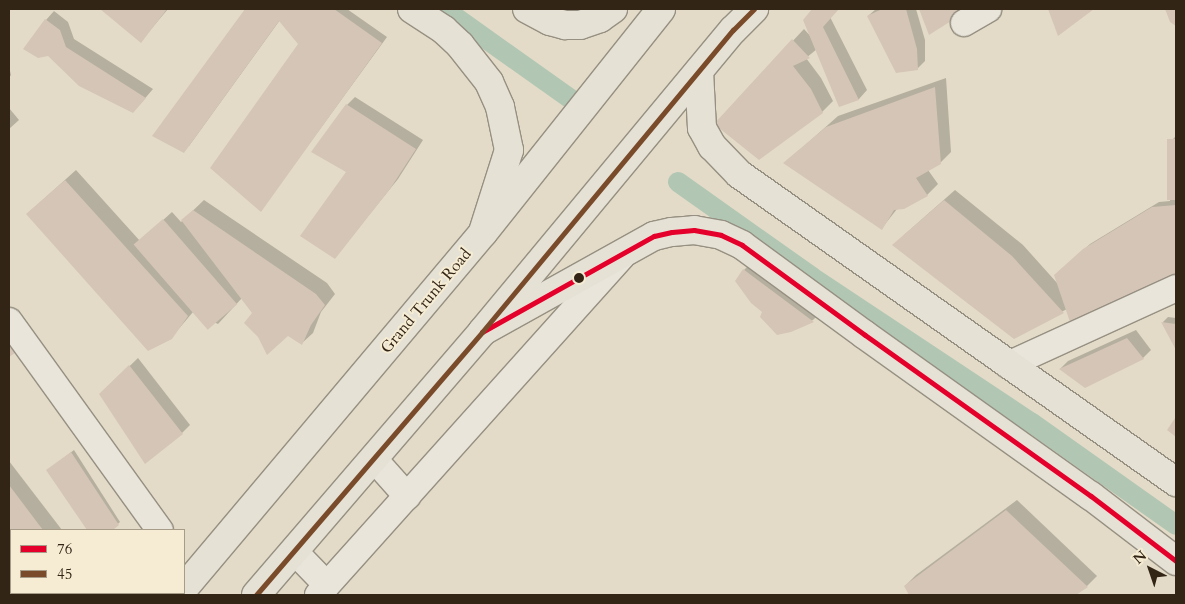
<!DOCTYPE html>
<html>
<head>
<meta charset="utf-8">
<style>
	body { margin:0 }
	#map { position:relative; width:1185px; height:604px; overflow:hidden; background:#e3dbc7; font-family:Cardo,serif }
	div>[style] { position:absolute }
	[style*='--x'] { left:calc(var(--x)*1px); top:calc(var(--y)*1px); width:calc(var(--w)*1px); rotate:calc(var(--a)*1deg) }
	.shadow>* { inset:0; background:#0003 }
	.canal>* { height:20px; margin:-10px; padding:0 10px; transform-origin:10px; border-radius:10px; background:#b1c7b3 }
	.building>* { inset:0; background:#d5c5b6; transform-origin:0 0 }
	.roads { filter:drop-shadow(1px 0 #969082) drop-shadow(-1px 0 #969082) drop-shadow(0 1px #969082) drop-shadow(0 -1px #969082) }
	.minor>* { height:26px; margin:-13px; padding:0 13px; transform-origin:13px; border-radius:13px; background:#e9e5db }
	.major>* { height:28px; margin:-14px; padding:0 14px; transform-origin:14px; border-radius:14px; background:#e5e1d5 }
	.highway>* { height:28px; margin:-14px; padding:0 14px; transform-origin:14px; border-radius:14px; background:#e5e1d5 }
	.bus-1>* { height:5px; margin:-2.5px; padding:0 2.5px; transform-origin:2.5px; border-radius:2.5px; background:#e4002b }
	.bus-2>* { height:5px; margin:-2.5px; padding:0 2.5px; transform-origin:2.5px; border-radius:2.5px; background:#7a4b2a }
	.dots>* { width:14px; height:14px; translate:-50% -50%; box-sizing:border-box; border:2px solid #f5ecd3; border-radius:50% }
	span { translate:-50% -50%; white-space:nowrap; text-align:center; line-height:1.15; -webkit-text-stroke:4px #f5ecd3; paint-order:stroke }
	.street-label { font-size:16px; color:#332516 }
	.frame { position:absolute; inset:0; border:10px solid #332516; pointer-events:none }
	.legend { position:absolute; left:10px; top:529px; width:175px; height:65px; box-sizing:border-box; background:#f5ecd3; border:1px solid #a79c87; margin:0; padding:6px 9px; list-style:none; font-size:15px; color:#332516 }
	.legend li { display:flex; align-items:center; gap:10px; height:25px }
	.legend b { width:25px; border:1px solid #a79c87 }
	.north { position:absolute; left:1125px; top:544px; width:50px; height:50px; -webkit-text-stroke:4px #f5ecd3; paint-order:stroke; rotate:319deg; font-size:14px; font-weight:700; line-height:20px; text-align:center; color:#332516 }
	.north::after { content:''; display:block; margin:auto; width:18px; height:22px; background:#332516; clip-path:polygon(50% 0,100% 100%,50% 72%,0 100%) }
</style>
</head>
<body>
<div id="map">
	<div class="shadow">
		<i style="clip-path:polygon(102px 9px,168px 9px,141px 41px)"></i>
		<i style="clip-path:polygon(247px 9px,347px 9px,387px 37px,261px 210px,300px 44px,280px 20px,189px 146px,154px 135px)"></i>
		<i style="clip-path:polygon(814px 9px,838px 9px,830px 17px,867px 90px,859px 99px,840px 106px,817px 49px,806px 58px,821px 78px,833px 101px,822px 112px,715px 124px,804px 29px,812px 38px,805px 20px)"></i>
		<i style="clip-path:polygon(876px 9px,916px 9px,925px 40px,925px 61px,917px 69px,868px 16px)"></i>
		<i style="clip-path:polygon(54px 11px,68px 22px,74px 39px,153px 89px,141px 103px,80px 85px,46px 20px)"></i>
		<i style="clip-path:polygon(9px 67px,11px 75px,9px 78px)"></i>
		<i style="clip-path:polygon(946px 78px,951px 152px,940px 163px,928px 170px,938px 184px,927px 195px,897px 209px,882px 228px,785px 163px,838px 116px)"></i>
		<i style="clip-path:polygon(355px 97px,423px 140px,398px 179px,335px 257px,347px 171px,347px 105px)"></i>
		<i style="clip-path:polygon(9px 108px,19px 120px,9px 129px)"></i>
		<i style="clip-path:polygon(1175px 137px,1176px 278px,1067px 309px,1014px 337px,904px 235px,955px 190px,1023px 245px,1058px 284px,1061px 270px,1090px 244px,1159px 202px,1170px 201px,1169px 143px)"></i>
		<i style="clip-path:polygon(76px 170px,140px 241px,172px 212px,181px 222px,204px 200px,327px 283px,335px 294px,321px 312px,313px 333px,302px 343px,253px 313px,242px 298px,218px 324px,193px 312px,171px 338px,27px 214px)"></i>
		<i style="clip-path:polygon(755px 259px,823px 310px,813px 320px,790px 331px,764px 312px,744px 270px)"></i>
		<i style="clip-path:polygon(1168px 317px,1176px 318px,1176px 348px,1163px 322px)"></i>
		<i style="clip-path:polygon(1136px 330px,1151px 350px,1143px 358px,1060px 369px,1068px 361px)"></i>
		<i style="clip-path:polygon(138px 358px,190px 425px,182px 433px,109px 386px)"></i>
		<i style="clip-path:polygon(74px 450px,120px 522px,111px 530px,88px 530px,48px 470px)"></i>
		<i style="clip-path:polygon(9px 461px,62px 530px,12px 530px,9px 526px)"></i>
		<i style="clip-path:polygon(1017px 500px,1097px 576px,1087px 586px,1074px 595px,910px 595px,905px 586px,916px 575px)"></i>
		<i style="clip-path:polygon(9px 549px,11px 553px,11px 593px,38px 593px,39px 595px,9px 595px)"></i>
	</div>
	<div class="canal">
		<i style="--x:444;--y:9;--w:157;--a:35.4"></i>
		<i style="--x:678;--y:182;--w:164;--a:35.3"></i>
		<i style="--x:812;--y:277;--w:264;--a:33.6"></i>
		<i style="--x:1032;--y:423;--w:176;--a:35.3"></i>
	</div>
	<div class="building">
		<i style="clip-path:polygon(100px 9px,167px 9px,141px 43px)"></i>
		<i style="clip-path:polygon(245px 9px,334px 9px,382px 43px,261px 212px,210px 168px,298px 44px,279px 21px,184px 153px,152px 136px)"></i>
		<i style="clip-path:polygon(812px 9px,839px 9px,823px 27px,859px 100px,839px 107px,803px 20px)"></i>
		<i style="clip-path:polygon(882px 9px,906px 9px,917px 49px,918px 70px,896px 73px,867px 16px)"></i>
		<i style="clip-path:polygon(919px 9px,970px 9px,929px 35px)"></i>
		<i style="clip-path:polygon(1048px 9px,1094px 9px,1058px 36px)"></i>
		<i style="clip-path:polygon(1165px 9px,1176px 9px,1176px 26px,1170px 22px)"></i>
		<i style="clip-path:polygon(45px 19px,60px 30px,66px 47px,146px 98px,133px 113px,79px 86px,48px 56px,38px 58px,23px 49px)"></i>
		<i style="clip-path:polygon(792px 39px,810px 58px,793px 66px,811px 89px,823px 113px,759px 160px,714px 124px)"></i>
		<i style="clip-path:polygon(935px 87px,941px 164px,916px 178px,928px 196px,904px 209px,894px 210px,882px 230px,783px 163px,826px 127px)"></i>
		<i style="clip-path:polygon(346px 104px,416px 149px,390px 189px,335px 259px,300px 236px,346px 172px,311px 152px)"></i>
		<i style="left:1176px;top:139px;width:61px;height:9px;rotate:90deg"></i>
		<i style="clip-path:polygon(65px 180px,188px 316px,172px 339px,148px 351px,26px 214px)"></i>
		<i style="clip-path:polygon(944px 200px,1012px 256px,1064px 313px,1014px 339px,892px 245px)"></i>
		<i style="clip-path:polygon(1176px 205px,1176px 279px,1071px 325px,1054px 275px,1083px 249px,1152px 207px)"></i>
		<i style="clip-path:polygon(193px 210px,316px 294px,325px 305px,311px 325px,302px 345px,288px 336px,267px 355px,258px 337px,244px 323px,252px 313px,181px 220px)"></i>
		<i style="left:163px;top:219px;width:113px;height:39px;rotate:49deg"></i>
		<i style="clip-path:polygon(743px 269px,814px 322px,791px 332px,777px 335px,760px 317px,762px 312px,751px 303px,735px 281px)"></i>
		<i style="clip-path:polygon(1161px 322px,1176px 324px,1176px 350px)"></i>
		<i style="clip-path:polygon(1127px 338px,1144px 359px,1085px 388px,1059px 369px)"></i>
		<i style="clip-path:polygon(9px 345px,15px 353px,9px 357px)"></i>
		<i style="clip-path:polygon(129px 365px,183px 434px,145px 464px,99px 394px)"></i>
		<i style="clip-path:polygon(1175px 418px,1176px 418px,1176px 437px,1167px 430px)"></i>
		<i style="clip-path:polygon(71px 452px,119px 525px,113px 530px,87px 530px,46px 470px)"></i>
		<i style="clip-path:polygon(9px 485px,43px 530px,11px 530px,9px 528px)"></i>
		<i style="clip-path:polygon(1006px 510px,1088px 587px,1076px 595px,909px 595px,904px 586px)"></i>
		<i style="clip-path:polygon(9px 576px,11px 579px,11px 593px,20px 593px,22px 595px,9px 595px)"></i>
	</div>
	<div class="roads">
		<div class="minor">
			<i style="--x:964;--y:23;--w:28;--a:-30"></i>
			<i style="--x:9;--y:321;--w:258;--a:54.2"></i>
			<i style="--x:1008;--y:365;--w:185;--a:-24.6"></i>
			<i style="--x:374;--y:459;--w:50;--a:48.3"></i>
			<i style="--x:294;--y:551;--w:47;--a:45.9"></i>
			<i style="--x:318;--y:595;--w:455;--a:-48.1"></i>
		</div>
		<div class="major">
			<i style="--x:412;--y:9;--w:38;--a:33"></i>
			<i style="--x:444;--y:30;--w:22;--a:43"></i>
			<i style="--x:460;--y:45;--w:47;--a:51.9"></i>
			<i style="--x:489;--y:82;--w:27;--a:66"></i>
			<i style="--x:500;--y:107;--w:44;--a:78.2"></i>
			<i style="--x:509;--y:150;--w:86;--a:107.6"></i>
			<i style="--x:527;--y:9;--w:26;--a:28"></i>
			<i style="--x:550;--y:21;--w:16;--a:15"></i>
			<i style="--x:565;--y:25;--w:15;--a:0"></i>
			<i style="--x:580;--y:25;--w:21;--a:-19"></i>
			<i style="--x:600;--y:18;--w:16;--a:-35"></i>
			<i style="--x:699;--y:71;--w:57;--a:87"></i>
			<i style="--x:702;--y:128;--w:21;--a:61"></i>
			<i style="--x:712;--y:146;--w:39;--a:46"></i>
			<i style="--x:739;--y:174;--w:535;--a:35.18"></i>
			<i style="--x:483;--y:331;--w:196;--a:-29.1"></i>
			<i style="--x:654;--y:236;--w:18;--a:-13"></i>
			<i style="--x:672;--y:232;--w:22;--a:-5"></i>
			<i style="--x:694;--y:230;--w:27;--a:10"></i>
			<i style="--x:721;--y:235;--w:23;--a:25"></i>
			<i style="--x:742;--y:245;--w:152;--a:36.2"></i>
			<i style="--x:865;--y:335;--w:277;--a:35.5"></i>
			<i style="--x:1091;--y:496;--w:107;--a:37.4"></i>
		</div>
		<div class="highway">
			<i style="--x:184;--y:588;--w:464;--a:-49.9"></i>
			<i style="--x:483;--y:233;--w:286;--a:-51.5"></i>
			<i style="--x:256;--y:595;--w:347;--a:-49.3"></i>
			<i style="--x:482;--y:332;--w:393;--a:-50.3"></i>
			<i style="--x:733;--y:30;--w:30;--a:-45"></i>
		</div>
	</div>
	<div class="bus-1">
		<i style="--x:482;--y:332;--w:197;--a:-29.2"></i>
		<i style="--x:654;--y:236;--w:18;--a:-13"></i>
		<i style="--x:672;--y:232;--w:22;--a:-5"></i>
		<i style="--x:694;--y:230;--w:27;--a:10"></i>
		<i style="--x:721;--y:235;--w:23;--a:25"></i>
		<i style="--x:742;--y:245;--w:152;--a:36.2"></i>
		<i style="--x:865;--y:335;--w:277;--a:35.5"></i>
		<i style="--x:1091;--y:496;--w:107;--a:37.4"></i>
	</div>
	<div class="bus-2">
		<i style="--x:256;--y:595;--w:347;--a:-49.3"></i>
		<i style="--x:482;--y:332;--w:393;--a:-50.3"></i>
		<i style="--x:733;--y:30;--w:30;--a:-45"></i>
	</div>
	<div class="dots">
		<i style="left:579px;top:278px;background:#332516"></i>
	</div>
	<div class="street-label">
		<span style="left:426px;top:301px;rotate:-50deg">Grand Trunk Road</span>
	</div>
	<div class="frame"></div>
	<ul class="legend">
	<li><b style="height:6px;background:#e4002b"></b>76</li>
	<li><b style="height:6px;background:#7a4b2a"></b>45</li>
	</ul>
	<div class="north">N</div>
</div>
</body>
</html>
